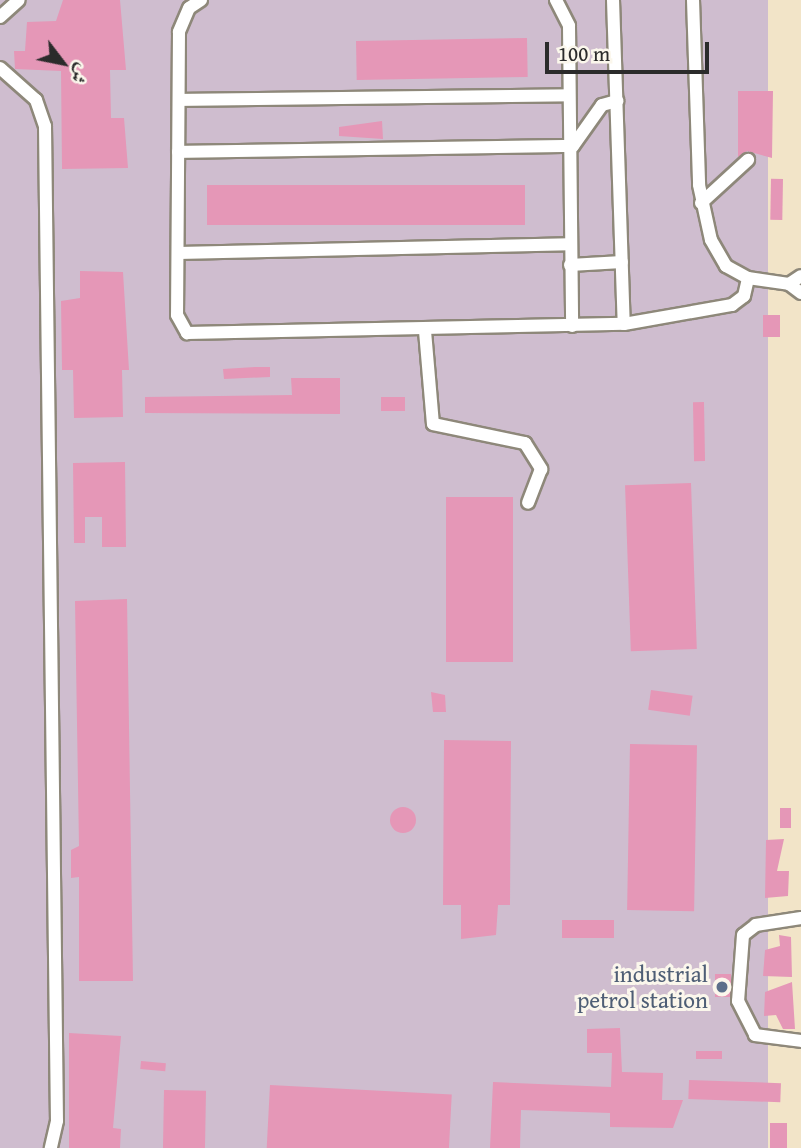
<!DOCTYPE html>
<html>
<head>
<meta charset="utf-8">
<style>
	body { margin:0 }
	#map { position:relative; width:801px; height:1148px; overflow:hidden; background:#f2e4c8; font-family:"Gentium Book Plus",Amiri,serif }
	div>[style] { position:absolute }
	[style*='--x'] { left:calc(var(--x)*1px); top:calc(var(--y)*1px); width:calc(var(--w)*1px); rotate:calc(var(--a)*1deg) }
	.industrial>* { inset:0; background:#cfbdcf; transform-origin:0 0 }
	.building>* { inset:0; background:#e597b7; transform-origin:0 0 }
	.round { border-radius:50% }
	.roads { filter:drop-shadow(2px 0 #8e887a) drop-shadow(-2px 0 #8e887a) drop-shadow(0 2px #8e887a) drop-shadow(0 -2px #8e887a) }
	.minor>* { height:12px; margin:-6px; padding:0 6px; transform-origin:6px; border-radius:6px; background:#fff }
	.dots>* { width:19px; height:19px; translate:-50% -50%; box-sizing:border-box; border:4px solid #fbf7ec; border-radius:50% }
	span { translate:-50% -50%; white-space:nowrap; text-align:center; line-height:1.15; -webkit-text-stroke:6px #fbf7ec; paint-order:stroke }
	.service-label { font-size:23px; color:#4e5e75 }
	.right { translate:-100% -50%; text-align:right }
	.north { position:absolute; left:28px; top:28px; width:70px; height:70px; -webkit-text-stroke:5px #fbf7ec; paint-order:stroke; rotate:122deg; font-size:19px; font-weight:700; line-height:28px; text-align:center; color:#2b2b2b }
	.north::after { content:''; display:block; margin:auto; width:24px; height:32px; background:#2b2b2b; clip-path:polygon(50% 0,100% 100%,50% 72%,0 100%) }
	.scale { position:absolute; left:545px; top:42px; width:164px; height:32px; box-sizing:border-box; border:4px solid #2b2b2b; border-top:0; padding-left:9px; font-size:21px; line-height:24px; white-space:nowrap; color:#2b2b2b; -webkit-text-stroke:5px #fbf7ec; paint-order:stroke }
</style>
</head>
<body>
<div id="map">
	<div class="industrial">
		<i style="left:0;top:0;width:768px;height:1148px"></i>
	</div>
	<div class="building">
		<i style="clip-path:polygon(63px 0,120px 0,126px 70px,110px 70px,111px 118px,124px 118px,128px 168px,62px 169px,61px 71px,15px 69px,14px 51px,25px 51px,27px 22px,56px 21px)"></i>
		<i style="left:527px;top:38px;width:39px;height:171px;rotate:89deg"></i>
		<i style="clip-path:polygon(738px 91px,773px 91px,772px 158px,747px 151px,738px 157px)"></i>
		<i style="clip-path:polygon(382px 121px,383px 139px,339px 136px,339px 127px)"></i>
		<i style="left:783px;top:179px;width:41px;height:12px;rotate:91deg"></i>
		<i style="left:525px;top:185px;width:40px;height:318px;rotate:90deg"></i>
		<i style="clip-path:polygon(80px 271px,123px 272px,129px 370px,122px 370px,123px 417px,74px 418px,73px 370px,62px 370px,61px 301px,80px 298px)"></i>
		<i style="left:763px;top:315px;width:17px;height:22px"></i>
		<i style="clip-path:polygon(255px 367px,270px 367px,270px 377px,224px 379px,223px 369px)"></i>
		<i style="clip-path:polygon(291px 378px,340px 378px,340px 414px,145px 413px,145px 397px,292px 395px)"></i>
		<i style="left:381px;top:397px;width:24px;height:14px"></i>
		<i style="left:704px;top:402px;width:59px;height:11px;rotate:89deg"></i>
		<i style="clip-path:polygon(125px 462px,126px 547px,102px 547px,102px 517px,85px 517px,85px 543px,74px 543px,73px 463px)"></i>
		<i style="left:691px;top:483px;width:166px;height:66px;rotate:88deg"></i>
		<i style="left:446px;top:497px;width:67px;height:165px"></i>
		<i style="clip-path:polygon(127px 599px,133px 981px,79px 981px,79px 877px,71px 878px,71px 850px,79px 846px,75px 601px)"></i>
		<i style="left:651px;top:690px;width:42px;height:20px;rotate:8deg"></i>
		<i style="clip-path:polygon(431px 692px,445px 695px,446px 712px,433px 712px)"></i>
		<i style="clip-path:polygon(444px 740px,511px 741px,510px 905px,498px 905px,496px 935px,461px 939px,461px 905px,443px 905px)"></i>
		<i style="left:630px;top:744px;width:67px;height:166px;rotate:1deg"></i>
		<i class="round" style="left:390px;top:807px;width:26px;height:26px"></i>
		<i style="left:780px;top:808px;width:11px;height:20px"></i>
		<i style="clip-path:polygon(784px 839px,777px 871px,789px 871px,788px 896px,765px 898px,766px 840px)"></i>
		<i style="left:562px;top:920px;width:52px;height:18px"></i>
		<i style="clip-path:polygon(779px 935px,791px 937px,792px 977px,763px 976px,765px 950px,780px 946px)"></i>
		<i style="left:715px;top:974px;width:16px;height:23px"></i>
		<i style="clip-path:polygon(792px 982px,795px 1029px,783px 1029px,776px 1015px,764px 1016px,765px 992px)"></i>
		<i style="clip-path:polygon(620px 1028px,622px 1072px,663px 1073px,662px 1100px,683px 1100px,673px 1128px,610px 1127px,610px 1113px,521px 1110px,520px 1148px,490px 1148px,493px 1082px,611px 1087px,612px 1053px,587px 1053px,587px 1029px)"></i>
		<i style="clip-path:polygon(69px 1033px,121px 1036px,113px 1128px,121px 1129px,120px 1148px,69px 1148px)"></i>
		<i style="left:696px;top:1051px;width:26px;height:8px"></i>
		<i style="left:141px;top:1061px;width:25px;height:8px;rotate:5deg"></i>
		<i style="left:689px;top:1080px;width:92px;height:19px;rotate:2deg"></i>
		<i style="left:270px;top:1085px;width:182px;height:63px;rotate:3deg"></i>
		<i style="left:164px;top:1090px;width:42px;height:58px;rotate:1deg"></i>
		<i style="left:770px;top:1123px;width:17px;height:25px"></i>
	</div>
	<div class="roads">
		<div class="minor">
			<i style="--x:201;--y:0;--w:14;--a:146"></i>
			<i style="--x:189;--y:8;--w:26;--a:113"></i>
			<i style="--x:179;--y:32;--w:283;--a:90.4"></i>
			<i style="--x:177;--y:315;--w:21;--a:61"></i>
			<i style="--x:187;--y:333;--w:437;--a:-1.2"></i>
			<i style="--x:624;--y:324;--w:110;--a:-10"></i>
			<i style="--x:732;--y:305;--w:15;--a:-37"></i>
			<i style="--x:744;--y:296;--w:18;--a:-77"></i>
			<i style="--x:556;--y:0;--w:29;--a:63"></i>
			<i style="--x:569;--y:26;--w:300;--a:89.4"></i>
			<i style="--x:613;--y:0;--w:324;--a:88.1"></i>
			<i style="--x:693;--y:0;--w:185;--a:88.1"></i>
			<i style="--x:699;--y:185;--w:56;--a:77.7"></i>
			<i style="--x:711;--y:240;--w:30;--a:60"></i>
			<i style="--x:726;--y:266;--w:25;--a:29"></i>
			<i style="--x:748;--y:278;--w:41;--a:8.3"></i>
			<i style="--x:789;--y:284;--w:14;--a:-34"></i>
			<i style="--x:0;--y:17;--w:25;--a:-42"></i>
			<i style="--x:0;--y:68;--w:48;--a:41.6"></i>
			<i style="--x:36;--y:100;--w:28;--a:71"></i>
			<i style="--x:45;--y:126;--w:995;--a:89.31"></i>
			<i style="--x:57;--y:1121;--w:28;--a:103"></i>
			<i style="--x:179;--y:100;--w:389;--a:-0.7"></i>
			<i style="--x:178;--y:152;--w:395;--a:-0.9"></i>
			<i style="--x:573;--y:146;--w:50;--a:-54.7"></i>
			<i style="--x:602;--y:105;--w:16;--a:-15"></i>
			<i style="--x:701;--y:203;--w:64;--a:-42.5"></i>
			<i style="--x:178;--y:253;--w:391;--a:-1.3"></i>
			<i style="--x:570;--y:265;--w:52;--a:-3.3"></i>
			<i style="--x:789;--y:284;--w:15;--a:37"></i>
			<i style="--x:425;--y:331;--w:93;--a:85.1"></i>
			<i style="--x:433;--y:424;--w:94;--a:11.7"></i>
			<i style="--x:525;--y:443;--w:31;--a:58"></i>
			<i style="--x:541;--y:469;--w:36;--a:111"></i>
			<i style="--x:801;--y:918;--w:46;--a:171.2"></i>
			<i style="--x:756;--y:925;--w:16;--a:142"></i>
			<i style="--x:743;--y:935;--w:66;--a:94.3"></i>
			<i style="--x:738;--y:1001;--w:38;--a:63"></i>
			<i style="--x:755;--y:1035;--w:46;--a:7.4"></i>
		</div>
	</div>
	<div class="dots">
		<i style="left:722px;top:987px;background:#5c6f8a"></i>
	</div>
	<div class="service-label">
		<span class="right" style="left:708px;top:987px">industrial<br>petrol station</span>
	</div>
	<div class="north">ش</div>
	<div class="scale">100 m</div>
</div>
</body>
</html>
